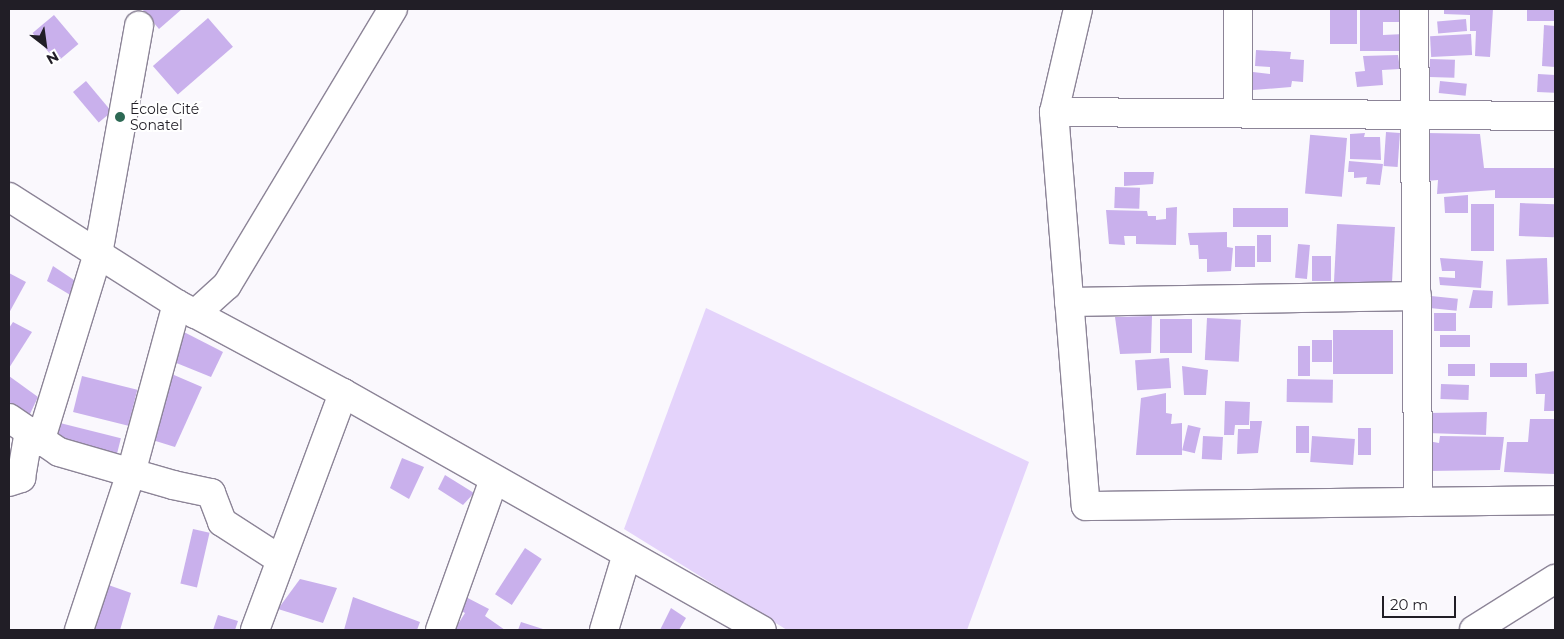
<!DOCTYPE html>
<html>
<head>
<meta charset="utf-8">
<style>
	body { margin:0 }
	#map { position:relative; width:1564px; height:639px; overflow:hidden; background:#faf8fd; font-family:Montserrat,sans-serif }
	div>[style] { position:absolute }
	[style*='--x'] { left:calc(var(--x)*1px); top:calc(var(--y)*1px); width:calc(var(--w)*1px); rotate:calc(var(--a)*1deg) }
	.green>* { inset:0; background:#e4d3fb }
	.building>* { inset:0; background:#c9b0ec; transform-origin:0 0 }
	.roads { filter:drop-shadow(1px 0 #8c8497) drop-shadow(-1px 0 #8c8497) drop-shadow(0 1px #8c8497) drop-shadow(0 -1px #8c8497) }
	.minor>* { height:28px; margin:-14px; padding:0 14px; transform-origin:14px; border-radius:14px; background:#fff }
	.dots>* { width:14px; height:14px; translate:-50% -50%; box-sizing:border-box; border:2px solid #fff; border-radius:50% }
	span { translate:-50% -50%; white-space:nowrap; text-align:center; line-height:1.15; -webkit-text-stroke:4px #fff; paint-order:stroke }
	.poi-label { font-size:14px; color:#211e26 }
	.left { translate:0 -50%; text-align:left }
	.frame { position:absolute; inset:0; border:10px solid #211e26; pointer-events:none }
	.north { position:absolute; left:20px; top:20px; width:50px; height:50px; -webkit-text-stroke:4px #fff; paint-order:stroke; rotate:150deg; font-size:14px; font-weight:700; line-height:20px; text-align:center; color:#211e26 }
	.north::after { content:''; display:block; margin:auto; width:18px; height:22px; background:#211e26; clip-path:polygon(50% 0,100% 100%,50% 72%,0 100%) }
	.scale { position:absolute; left:1382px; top:596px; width:74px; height:22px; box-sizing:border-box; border:2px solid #211e26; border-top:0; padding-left:6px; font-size:15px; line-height:18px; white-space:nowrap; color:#211e26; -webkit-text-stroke:4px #fff; paint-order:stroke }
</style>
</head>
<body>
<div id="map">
	<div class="green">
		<i style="clip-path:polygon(706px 308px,1029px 462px,967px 630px,787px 630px,624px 529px)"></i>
	</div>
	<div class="building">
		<i style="clip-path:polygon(142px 9px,182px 9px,159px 29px)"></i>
		<i style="left:1330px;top:9px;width:27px;height:35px"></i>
		<i style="clip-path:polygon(1360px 9px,1405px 9px,1404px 22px,1383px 22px,1383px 35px,1404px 34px,1404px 51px,1360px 51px)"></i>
		<i style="clip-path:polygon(1444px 9px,1493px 9px,1490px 57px,1475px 56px,1476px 31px,1470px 31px,1470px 15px,1444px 14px)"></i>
		<i style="left:1527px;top:9px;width:28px;height:12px"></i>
		<i style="left:54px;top:15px;width:38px;height:28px;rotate:50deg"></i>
		<i style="left:208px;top:18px;width:38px;height:73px;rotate:49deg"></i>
		<i style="left:1466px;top:19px;width:12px;height:29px;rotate:85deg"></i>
		<i style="clip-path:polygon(1544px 25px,1555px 26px,1555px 67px,1542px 66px)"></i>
		<i style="left:1471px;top:34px;width:21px;height:41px;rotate:87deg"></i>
		<i style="clip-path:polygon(1256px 50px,1291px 52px,1290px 59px,1304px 60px,1303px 82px,1292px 81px,1291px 87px,1253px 90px,1253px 72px,1270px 74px,1270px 67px,1255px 66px)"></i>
		<i style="clip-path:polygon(1398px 55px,1400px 69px,1382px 70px,1383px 85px,1357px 87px,1355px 72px,1365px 71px,1363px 56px)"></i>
		<i style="left:1430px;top:59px;width:25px;height:18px;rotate:2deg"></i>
		<i style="left:1538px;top:74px;width:17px;height:18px;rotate:3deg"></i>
		<i style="left:86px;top:81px;width:40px;height:17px;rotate:50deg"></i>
		<i style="left:1440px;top:81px;width:27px;height:12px;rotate:6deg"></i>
		<i style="left:1386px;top:132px;width:14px;height:34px;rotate:4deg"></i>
		<i style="clip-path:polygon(1365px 133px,1364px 137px,1380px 137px,1381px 160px,1350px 159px,1350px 134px)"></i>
		<i style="clip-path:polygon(1427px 133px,1480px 134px,1484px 168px,1555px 168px,1555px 198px,1495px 198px,1495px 190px,1437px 194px,1438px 180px,1426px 181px)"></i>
		<i style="left:1347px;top:138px;width:59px;height:37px;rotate:95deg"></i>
		<i style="clip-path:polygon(1349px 161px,1383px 164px,1380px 185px,1366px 184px,1367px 177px,1354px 178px,1354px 172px,1348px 172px)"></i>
		<i style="clip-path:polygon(1124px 172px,1154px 172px,1153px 184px,1124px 186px)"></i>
		<i style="left:1115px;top:187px;width:25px;height:21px;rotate:2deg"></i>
		<i style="clip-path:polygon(1468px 195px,1468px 213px,1445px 213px,1444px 197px)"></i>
		<i style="left:1520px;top:203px;width:35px;height:33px;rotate:2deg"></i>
		<i style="left:1471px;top:204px;width:23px;height:47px"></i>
		<i style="clip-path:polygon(1177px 207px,1176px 245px,1136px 244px,1136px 236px,1124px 236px,1125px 245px,1109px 244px,1106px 210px,1147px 211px,1148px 216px,1156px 216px,1156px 220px,1166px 219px,1166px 208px)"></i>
		<i style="left:1233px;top:208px;width:55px;height:19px"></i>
		<i style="left:1337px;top:224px;width:58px;height:65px;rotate:3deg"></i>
		<i style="clip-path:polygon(1227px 232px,1227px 247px,1233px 248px,1231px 271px,1207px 272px,1207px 259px,1199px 259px,1198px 245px,1190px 245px,1188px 233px)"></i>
		<i style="left:1257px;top:235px;width:14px;height:27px"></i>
		<i style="left:1298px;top:244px;width:12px;height:34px;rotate:5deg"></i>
		<i style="left:1235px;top:246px;width:20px;height:21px"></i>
		<i style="left:1312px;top:256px;width:19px;height:25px"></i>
		<i style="clip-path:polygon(1440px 258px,1483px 261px,1481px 288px,1440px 285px,1439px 277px,1455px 278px,1455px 271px,1442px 271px)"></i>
		<i style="left:1547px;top:258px;width:46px;height:41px;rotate:88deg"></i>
		<i style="clip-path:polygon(53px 266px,80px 284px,72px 296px,47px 281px)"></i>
		<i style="clip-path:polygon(9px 273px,26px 282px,9px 313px)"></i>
		<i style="clip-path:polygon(1473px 290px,1493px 291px,1492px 308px,1469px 308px)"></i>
		<i style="left:1431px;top:296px;width:27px;height:12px;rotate:6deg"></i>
		<i style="left:1434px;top:313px;width:22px;height:18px"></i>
		<i style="clip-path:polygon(1152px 316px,1151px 353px,1120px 354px,1115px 317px)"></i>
		<i style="left:1207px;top:318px;width:34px;height:42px;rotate:3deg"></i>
		<i style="left:1192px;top:319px;width:34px;height:32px;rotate:90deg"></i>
		<i style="clip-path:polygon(13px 322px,32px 332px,9px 368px,9px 328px)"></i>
		<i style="clip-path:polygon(180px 330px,223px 352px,211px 377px,169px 360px)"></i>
		<i style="left:1333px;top:330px;width:60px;height:44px"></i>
		<i style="left:1440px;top:335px;width:30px;height:12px"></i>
		<i style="left:1312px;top:340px;width:20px;height:22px"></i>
		<i style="left:1298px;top:346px;width:12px;height:30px"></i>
		<i style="left:1169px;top:358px;width:30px;height:34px;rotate:86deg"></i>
		<i style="left:1490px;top:363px;width:37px;height:14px"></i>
		<i style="left:1448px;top:364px;width:27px;height:12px"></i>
		<i style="clip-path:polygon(1182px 366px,1208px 370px,1206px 395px,1184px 395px)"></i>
		<i style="clip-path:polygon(1555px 371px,1555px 411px,1544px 411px,1545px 394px,1536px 394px,1535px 374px)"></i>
		<i style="clip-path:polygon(167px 372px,202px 387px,175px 447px,146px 438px)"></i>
		<i style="clip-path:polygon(9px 376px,38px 397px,29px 416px,9px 402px)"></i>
		<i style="left:82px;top:376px;width:57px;height:37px;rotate:14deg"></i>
		<i style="left:1287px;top:379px;width:46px;height:23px;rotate:1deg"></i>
		<i style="left:1441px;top:384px;width:28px;height:15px;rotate:2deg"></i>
		<i style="clip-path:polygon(1166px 393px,1166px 413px,1172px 414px,1171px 424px,1182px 423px,1182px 455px,1136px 455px,1141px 398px)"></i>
		<i style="clip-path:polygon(1225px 401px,1250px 402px,1249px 425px,1235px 425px,1234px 435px,1224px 435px)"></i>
		<i style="clip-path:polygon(1487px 412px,1486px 435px,1427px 433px,1427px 413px)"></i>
		<i style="clip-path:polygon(1530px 419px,1555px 419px,1555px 474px,1504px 472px,1507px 442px,1528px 442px)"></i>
		<i style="left:52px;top:421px;width:71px;height:25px;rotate:14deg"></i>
		<i style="clip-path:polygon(1250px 421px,1262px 421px,1258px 453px,1237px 454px,1238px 429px,1250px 429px)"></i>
		<i style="left:1188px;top:425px;width:13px;height:26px;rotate:13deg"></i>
		<i style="left:1296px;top:426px;width:13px;height:27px"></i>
		<i style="left:1358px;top:428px;width:13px;height:27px"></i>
		<i style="left:1203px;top:436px;width:20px;height:23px;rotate:3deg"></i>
		<i style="left:1312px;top:436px;width:43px;height:26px;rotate:4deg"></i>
		<i style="clip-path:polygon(1440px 436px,1504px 437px,1500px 470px,1427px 471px,1428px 441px,1439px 443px)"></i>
		<i style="clip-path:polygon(402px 458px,424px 467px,409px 499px,390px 488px)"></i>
		<i style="clip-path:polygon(445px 475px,474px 493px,463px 505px,438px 489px)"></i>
		<i style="left:193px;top:529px;width:17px;height:56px;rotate:13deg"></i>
		<i style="left:525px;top:548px;width:20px;height:55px;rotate:33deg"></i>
		<i style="clip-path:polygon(300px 579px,337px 588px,323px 623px,278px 609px)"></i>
		<i style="clip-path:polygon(100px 582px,131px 593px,120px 630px,82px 630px)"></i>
		<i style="clip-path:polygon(460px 594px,489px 609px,485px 616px,505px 630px,455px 629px,465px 613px,453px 606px)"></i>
		<i style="clip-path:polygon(353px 597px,420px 622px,417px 630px,344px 630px)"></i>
		<i style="clip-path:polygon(671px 608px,686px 618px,679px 630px,660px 630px)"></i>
		<i style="clip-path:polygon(218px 615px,238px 621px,235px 630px,213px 630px)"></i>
		<i style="clip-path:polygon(521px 622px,546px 630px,518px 630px)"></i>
	</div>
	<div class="roads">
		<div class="minor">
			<i style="--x:1078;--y:9;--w:106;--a:103.1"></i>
			<i style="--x:1054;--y:112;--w:395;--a:85.4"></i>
			<i style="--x:1086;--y:506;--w:469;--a:-0.7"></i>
			<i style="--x:1238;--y:9;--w:104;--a:90"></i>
			<i style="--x:1414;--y:9;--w:493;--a:89.5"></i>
			<i style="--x:1054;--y:112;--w:501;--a:0.46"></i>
			<i style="--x:9;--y:197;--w:199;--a:32.5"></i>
			<i style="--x:177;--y:304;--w:188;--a:28.2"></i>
			<i style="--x:343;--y:393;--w:481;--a:29.5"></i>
			<i style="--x:1069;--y:302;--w:348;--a:-1"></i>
			<i style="--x:195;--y:314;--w:43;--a:-42.2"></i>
			<i style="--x:227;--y:285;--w:322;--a:-59"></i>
			<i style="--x:9;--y:418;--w:60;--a:34.2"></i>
			<i style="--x:59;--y:452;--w:119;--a:16.1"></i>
			<i style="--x:173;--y:485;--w:39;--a:12"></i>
			<i style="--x:211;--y:493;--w:31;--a:69"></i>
			<i style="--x:222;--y:522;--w:70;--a:32.8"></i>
			<i style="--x:40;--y:442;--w:197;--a:-72.9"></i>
			<i style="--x:98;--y:254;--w:232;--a:-79.8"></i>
			<i style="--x:9;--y:482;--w:13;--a:-18"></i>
			<i style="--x:21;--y:478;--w:48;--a:-80.3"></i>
			<i style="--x:79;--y:630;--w:165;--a:-71.7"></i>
			<i style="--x:131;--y:473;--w:175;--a:-74.8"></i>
			<i style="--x:255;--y:630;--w:253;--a:-69.6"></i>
			<i style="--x:440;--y:630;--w:160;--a:-70.3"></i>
			<i style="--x:604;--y:630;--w:79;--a:-73.2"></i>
			<i style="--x:1474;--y:630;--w:96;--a:-32.2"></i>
		</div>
	</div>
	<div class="dots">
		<i style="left:120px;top:117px;background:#2d6954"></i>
	</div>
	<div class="poi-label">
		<span class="left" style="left:130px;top:117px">École Cité<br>Sonatel</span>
	</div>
	<div class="frame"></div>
	<div class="north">N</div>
	<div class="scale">20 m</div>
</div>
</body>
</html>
